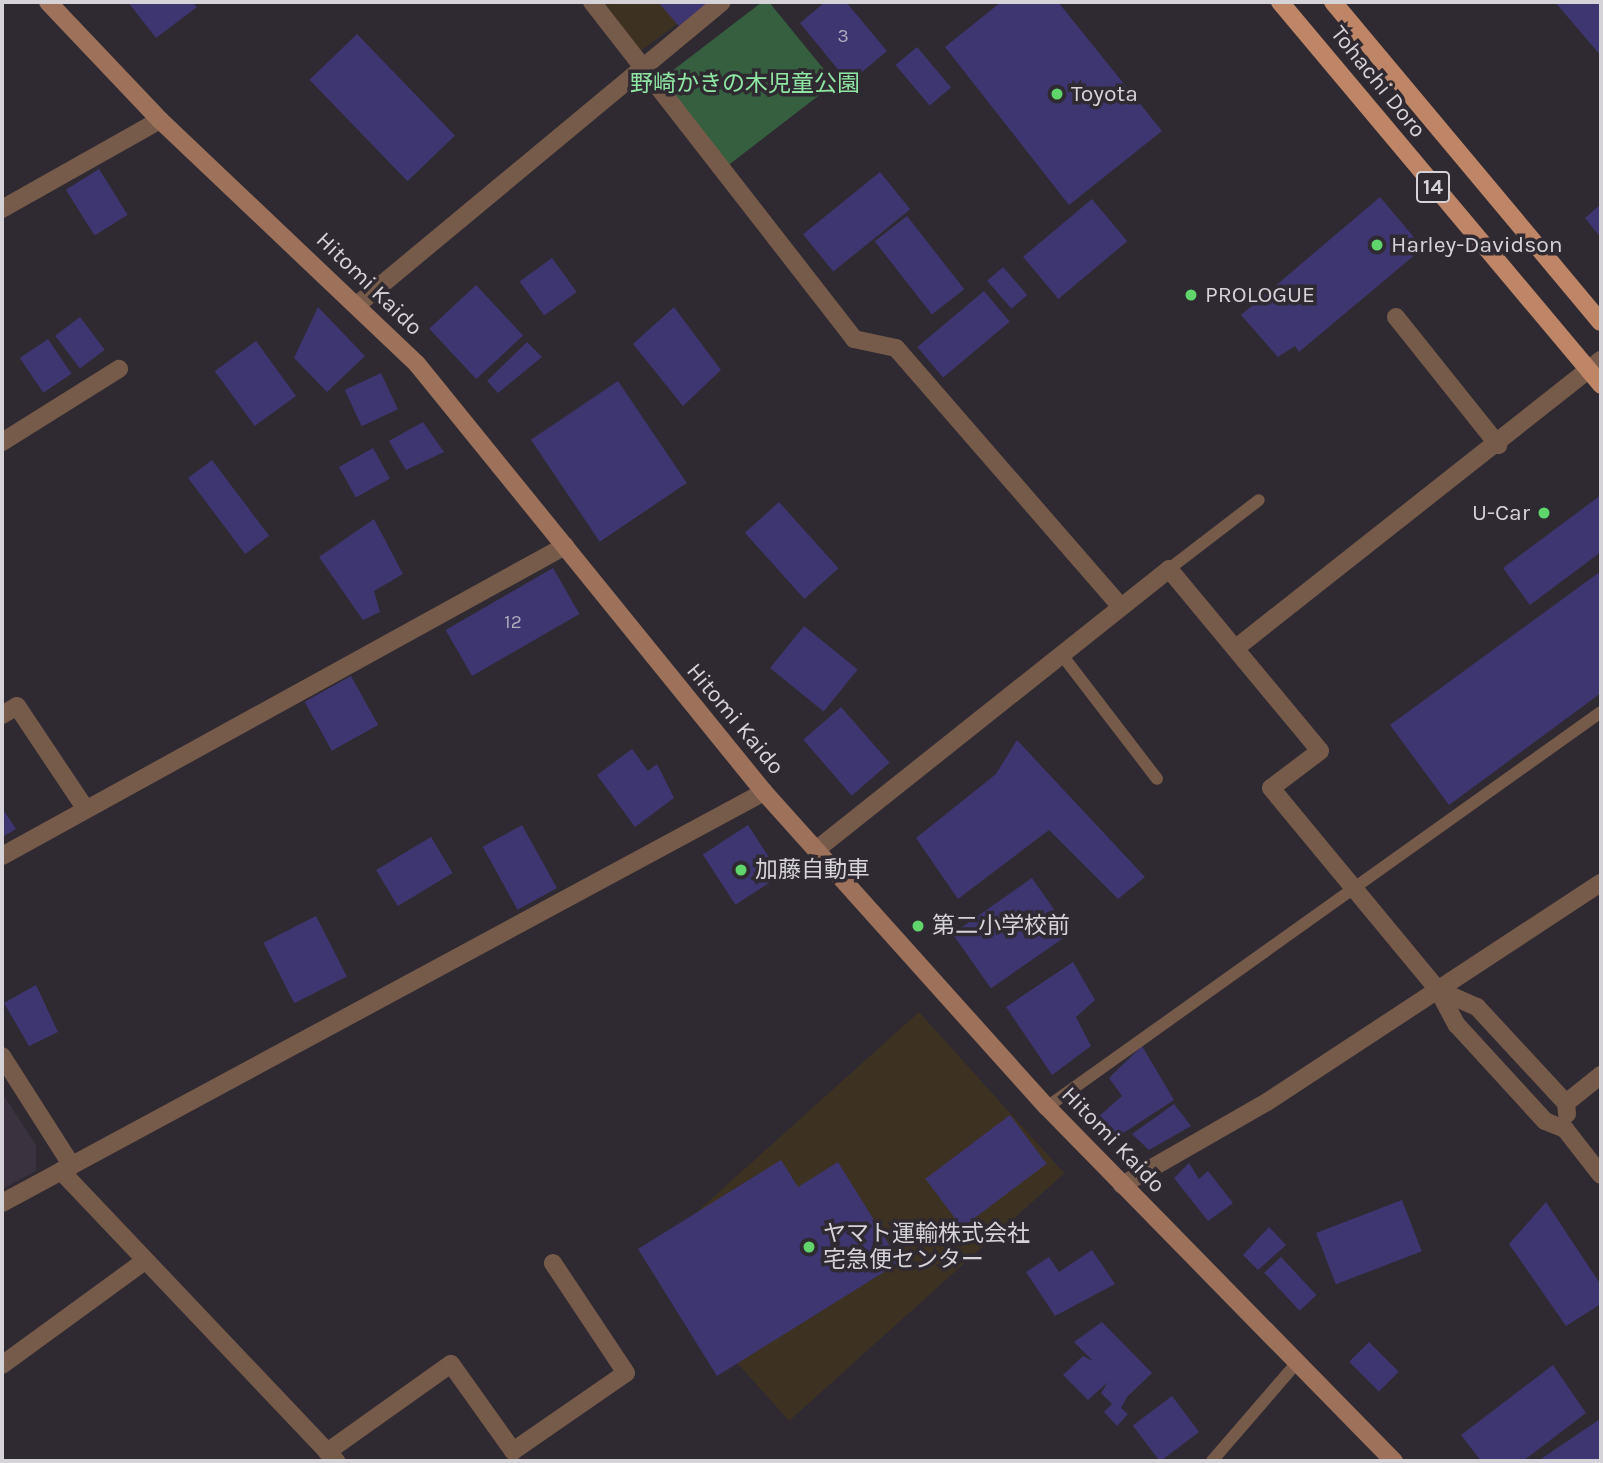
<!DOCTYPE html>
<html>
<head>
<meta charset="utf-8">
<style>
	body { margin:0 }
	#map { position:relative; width:1603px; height:1463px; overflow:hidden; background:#2f2a31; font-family:Karla,"Noto Sans JP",sans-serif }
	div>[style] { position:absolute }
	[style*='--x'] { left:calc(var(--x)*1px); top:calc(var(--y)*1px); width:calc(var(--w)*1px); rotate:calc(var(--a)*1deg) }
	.commercial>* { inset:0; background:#3d3222; transform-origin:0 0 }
	.built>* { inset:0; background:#3a323f }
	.green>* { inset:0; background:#355f3f }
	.building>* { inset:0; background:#3e3671; transform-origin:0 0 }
	.lane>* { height:12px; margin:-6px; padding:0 6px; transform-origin:6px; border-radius:6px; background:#765a4a }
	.street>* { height:18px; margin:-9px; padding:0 9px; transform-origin:9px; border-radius:9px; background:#765a4a }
	.secondary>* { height:18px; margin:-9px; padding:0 9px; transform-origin:9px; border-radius:9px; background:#9e725a }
	.primary>* { height:18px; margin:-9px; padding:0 9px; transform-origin:9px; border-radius:9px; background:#be8566 }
	.dots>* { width:19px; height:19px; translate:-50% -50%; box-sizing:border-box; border:4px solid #2f2a31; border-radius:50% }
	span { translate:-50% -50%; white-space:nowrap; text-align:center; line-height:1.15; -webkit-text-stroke:7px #2f2a31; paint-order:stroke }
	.number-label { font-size:19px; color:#b0acbe }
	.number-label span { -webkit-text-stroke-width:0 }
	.shield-label span { padding:2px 5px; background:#2f2a31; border:2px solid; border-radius:5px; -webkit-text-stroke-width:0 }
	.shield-label { font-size:21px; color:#d6d3d8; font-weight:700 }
	.street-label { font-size:23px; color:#d6d3d8 }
	.park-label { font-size:23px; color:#8ee6a2 }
	.poi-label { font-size:23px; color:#d6d3d8 }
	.left { translate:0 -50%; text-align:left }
	.right { translate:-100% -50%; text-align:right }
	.frame { position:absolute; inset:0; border:4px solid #d6d3d8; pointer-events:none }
</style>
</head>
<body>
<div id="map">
	<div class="commercial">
		<i style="clip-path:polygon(604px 2px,708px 2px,640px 51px)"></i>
		<i style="left:919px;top:1012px;width:217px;height:370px;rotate:48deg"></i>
	</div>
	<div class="built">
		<i style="clip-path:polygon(2px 1093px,36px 1145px,36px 1171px,2px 1189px)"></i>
	</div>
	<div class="green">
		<i style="clip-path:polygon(762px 2px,769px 2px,835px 83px,726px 167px,659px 81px)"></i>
	</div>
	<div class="building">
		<i style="clip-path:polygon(128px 2px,192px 2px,197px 7px,156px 38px)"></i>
		<i style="clip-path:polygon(658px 2px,709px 2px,679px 26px)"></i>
		<i style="clip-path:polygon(825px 2px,846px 2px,887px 51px,849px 83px,800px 23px)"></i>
		<i style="clip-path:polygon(1001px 2px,1058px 2px,1162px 131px,1069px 205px,945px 47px)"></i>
		<i style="clip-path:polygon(1555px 2px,1601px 2px,1601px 56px)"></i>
		<i style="left:357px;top:34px;width:141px;height:66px;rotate:46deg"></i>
		<i style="left:917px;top:47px;width:53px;height:28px;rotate:50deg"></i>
		<i style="left:99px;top:169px;width:54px;height:39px;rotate:58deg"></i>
		<i style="left:880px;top:172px;width:48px;height:99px;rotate:51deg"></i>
		<i style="clip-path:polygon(1380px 197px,1423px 248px,1299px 352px,1295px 346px,1278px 357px,1241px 315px)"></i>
		<i style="left:1092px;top:199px;width:55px;height:90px;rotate:50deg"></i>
		<i style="clip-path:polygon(1601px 204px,1601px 238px,1585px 218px)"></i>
		<i style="left:907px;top:216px;width:93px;height:41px;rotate:52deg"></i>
		<i style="left:552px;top:258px;width:42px;height:40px;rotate:54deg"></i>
		<i style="left:1003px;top:267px;width:37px;height:21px;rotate:49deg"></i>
		<i style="left:476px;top:285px;width:69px;height:64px;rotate:47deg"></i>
		<i style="left:984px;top:291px;width:40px;height:87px;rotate:50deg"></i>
		<i style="clip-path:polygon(318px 307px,365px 356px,327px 392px,294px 358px)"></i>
		<i style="clip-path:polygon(674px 307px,721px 370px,683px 406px,633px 344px)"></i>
		<i style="left:80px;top:317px;width:41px;height:31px;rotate:53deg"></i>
		<i style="left:48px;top:339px;width:42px;height:34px;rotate:56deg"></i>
		<i style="left:256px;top:341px;width:68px;height:51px;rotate:54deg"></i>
		<i style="clip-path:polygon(527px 342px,542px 357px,498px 393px,487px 381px)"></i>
		<i style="left:381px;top:373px;width:40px;height:40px;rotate:65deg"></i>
		<i style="left:618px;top:381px;width:123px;height:105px;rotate:56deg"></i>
		<i style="clip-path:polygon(423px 422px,444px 452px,406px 470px,389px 441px)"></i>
		<i style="left:373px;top:448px;width:35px;height:39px;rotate:61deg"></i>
		<i style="left:212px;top:460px;width:95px;height:30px;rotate:53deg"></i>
		<i style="clip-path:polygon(1601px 495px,1601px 552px,1530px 605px,1503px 568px)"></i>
		<i style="left:779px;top:502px;width:89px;height:46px;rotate:48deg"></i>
		<i style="clip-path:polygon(374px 519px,403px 574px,374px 591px,380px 612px,363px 620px,319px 557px)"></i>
		<i style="left:553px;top:568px;width:53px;height:124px;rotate:60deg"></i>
		<i style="clip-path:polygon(1601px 571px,1601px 693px,1449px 805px,1390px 725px)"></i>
		<i style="left:804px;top:626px;width:69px;height:54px;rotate:39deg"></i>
		<i style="left:351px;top:676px;width:56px;height:53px;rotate:61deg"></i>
		<i style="left:841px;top:707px;width:74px;height:50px;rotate:49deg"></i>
		<i style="clip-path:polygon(1017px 740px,1145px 877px,1118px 899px,1049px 830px,958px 899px,916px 838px,996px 774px)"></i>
		<i style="clip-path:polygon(632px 749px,648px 771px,657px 764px,674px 798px,635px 827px,597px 775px)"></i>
		<i style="clip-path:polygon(2px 808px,16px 829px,2px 837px)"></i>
		<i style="left:522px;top:825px;width:72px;height:45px;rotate:61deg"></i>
		<i style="left:748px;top:825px;width:60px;height:54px;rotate:57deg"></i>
		<i style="left:431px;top:837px;width:42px;height:64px;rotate:59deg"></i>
		<i style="left:1032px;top:878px;width:67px;height:97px;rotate:55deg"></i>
		<i style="left:316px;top:916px;width:68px;height:59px;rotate:63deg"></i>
		<i style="clip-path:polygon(1073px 962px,1095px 1000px,1076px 1017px,1091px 1046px,1052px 1075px,1006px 1007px)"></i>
		<i style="clip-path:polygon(36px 985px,58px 1032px,29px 1046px,4px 1003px)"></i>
		<i style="clip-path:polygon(1142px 1046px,1174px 1100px,1117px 1137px,1098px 1117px,1122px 1096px,1109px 1078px)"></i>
		<i style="clip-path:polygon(1174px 1104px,1191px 1126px,1149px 1150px,1132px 1134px)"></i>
		<i style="left:1010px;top:1115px;width:61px;height:106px;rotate:53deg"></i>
		<i style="clip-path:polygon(781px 1160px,798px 1187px,838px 1162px,900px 1262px,717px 1376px,638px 1249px)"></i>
		<i style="clip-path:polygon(1189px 1163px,1199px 1179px,1208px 1171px,1233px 1203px,1208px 1221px,1174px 1178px)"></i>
		<i style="left:1402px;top:1200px;width:55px;height:92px;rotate:69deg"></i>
		<i style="clip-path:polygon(1546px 1202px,1601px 1285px,1601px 1304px,1566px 1326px,1509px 1244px)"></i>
		<i style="clip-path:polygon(1269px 1227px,1286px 1245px,1258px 1270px,1243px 1255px)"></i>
		<i style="clip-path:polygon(1092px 1250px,1115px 1284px,1055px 1316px,1026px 1272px,1049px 1257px,1059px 1272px)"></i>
		<i style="left:1281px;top:1257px;width:52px;height:23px;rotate:47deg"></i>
		<i style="clip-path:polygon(1102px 1322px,1152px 1373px,1127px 1397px,1121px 1408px,1128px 1414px,1117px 1426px,1104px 1412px,1112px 1404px,1101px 1393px,1108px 1382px,1088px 1400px,1063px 1375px,1083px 1356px,1093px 1361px,1074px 1342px)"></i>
		<i style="left:1369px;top:1342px;width:42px;height:28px;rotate:45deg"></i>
		<i style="clip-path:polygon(1553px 1365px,1586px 1413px,1523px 1461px,1481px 1461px,1461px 1435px)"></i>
		<i style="left:1172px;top:1396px;width:45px;height:49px;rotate:53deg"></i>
		<i style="clip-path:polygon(1600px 1419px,1601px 1461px,1538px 1461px)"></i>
	</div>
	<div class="lane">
		<i style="--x:1169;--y:569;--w:113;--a:-37.5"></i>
		<i style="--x:1062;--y:655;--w:156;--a:52.5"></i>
		<i style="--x:1047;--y:1107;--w:680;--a:-35.49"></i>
		<i style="--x:1212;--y:1461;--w:127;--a:-49.2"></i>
	</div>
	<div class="street">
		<i style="--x:592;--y:2;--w:427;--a:52.1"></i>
		<i style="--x:854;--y:339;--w:43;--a:12.1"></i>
		<i style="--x:896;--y:348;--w:343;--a:49"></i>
		<i style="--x:2;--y:209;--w:181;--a:-29.4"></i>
		<i style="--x:357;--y:305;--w:474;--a:-39.7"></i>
		<i style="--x:1396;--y:317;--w:164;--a:51.4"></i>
		<i style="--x:2;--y:442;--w:138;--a:-32"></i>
		<i style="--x:1236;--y:648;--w:465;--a:-38.3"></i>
		<i style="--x:2;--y:715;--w:17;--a:-31"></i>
		<i style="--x:17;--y:706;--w:123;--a:56.3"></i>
		<i style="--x:816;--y:850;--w:451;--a:-38.5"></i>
		<i style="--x:1169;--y:569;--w:236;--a:50.3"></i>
		<i style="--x:1320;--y:751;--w:61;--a:142.9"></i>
		<i style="--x:1271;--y:788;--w:262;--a:50.4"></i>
		<i style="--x:1438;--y:990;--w:40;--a:62"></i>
		<i style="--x:1457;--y:1025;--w:130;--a:47.5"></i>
		<i style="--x:1545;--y:1121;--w:22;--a:22"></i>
		<i style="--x:1565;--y:1129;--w:58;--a:52"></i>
		<i style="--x:2;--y:856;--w:643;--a:-28.84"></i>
		<i style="--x:1438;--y:990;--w:43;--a:23.6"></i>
		<i style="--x:1477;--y:1007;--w:131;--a:47.2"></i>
		<i style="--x:2;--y:1056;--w:130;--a:57.5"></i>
		<i style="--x:1567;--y:1114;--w:11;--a:-95"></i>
		<i style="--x:1566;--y:1103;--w:45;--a:-38.7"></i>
		<i style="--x:61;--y:1171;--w:400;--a:46.5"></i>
		<i style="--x:1122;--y:1185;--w:167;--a:-29.8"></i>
		<i style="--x:1267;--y:1102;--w:399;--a:-33.3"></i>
		<i style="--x:2;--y:1203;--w:866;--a:-28.34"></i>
		<i style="--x:2;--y:1365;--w:175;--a:-36.1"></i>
		<i style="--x:327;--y:1452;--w:152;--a:-35.4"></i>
		<i style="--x:451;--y:1364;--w:107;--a:54.5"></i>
		<i style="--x:513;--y:1451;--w:137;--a:-34.6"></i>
		<i style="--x:626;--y:1373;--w:132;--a:-123.6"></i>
	</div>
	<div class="secondary">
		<i style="--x:48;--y:2;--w:163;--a:46.5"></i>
		<i style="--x:160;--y:120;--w:354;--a:43.5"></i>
		<i style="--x:417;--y:364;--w:551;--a:50.97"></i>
		<i style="--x:764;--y:792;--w:423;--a:48.1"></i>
		<i style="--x:1047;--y:1107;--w:496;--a:45.6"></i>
	</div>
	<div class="primary">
		<i style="--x:1280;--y:2;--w:500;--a:50"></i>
		<i style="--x:1333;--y:2;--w:417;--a:50.1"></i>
	</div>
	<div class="dots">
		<i style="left:1057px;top:94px;background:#60d56b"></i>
		<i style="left:1377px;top:245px;background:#60d56b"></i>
		<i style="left:1191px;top:295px;background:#60d56b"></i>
		<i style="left:1544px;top:513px;background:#60d56b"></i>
		<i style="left:741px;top:870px;background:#60d56b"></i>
		<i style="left:918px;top:926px;background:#60d56b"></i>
		<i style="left:809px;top:1247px;background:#60d56b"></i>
	</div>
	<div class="number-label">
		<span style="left:843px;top:37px">3</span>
		<span style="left:513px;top:623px">12</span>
	</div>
	<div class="shield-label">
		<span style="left:1433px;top:187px">14</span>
	</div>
	<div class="street-label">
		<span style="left:1378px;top:82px;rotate:51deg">Tohachi Doro</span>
		<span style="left:369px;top:284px;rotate:44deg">Hitomi Kaido</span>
		<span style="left:735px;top:719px;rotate:50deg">Hitomi Kaido</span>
		<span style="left:1113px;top:1140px;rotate:46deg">Hitomi Kaido</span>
	</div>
	<div class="park-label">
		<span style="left:745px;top:84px">野崎かきの木児童公園</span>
	</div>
	<div class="poi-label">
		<span class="left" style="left:1071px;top:94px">Toyota</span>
		<span class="left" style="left:1391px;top:245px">Harley-Davidson</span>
		<span class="left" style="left:1205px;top:295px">PROLOGUE</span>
		<span class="right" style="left:1530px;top:513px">U-Car</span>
		<span class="left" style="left:755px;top:870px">加藤自動車</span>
		<span class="left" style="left:932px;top:926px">第二小学校前</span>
		<span class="left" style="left:823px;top:1247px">ヤマト運輸株式会社<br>宅急便センター</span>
	</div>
	<div class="frame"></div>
</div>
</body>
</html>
